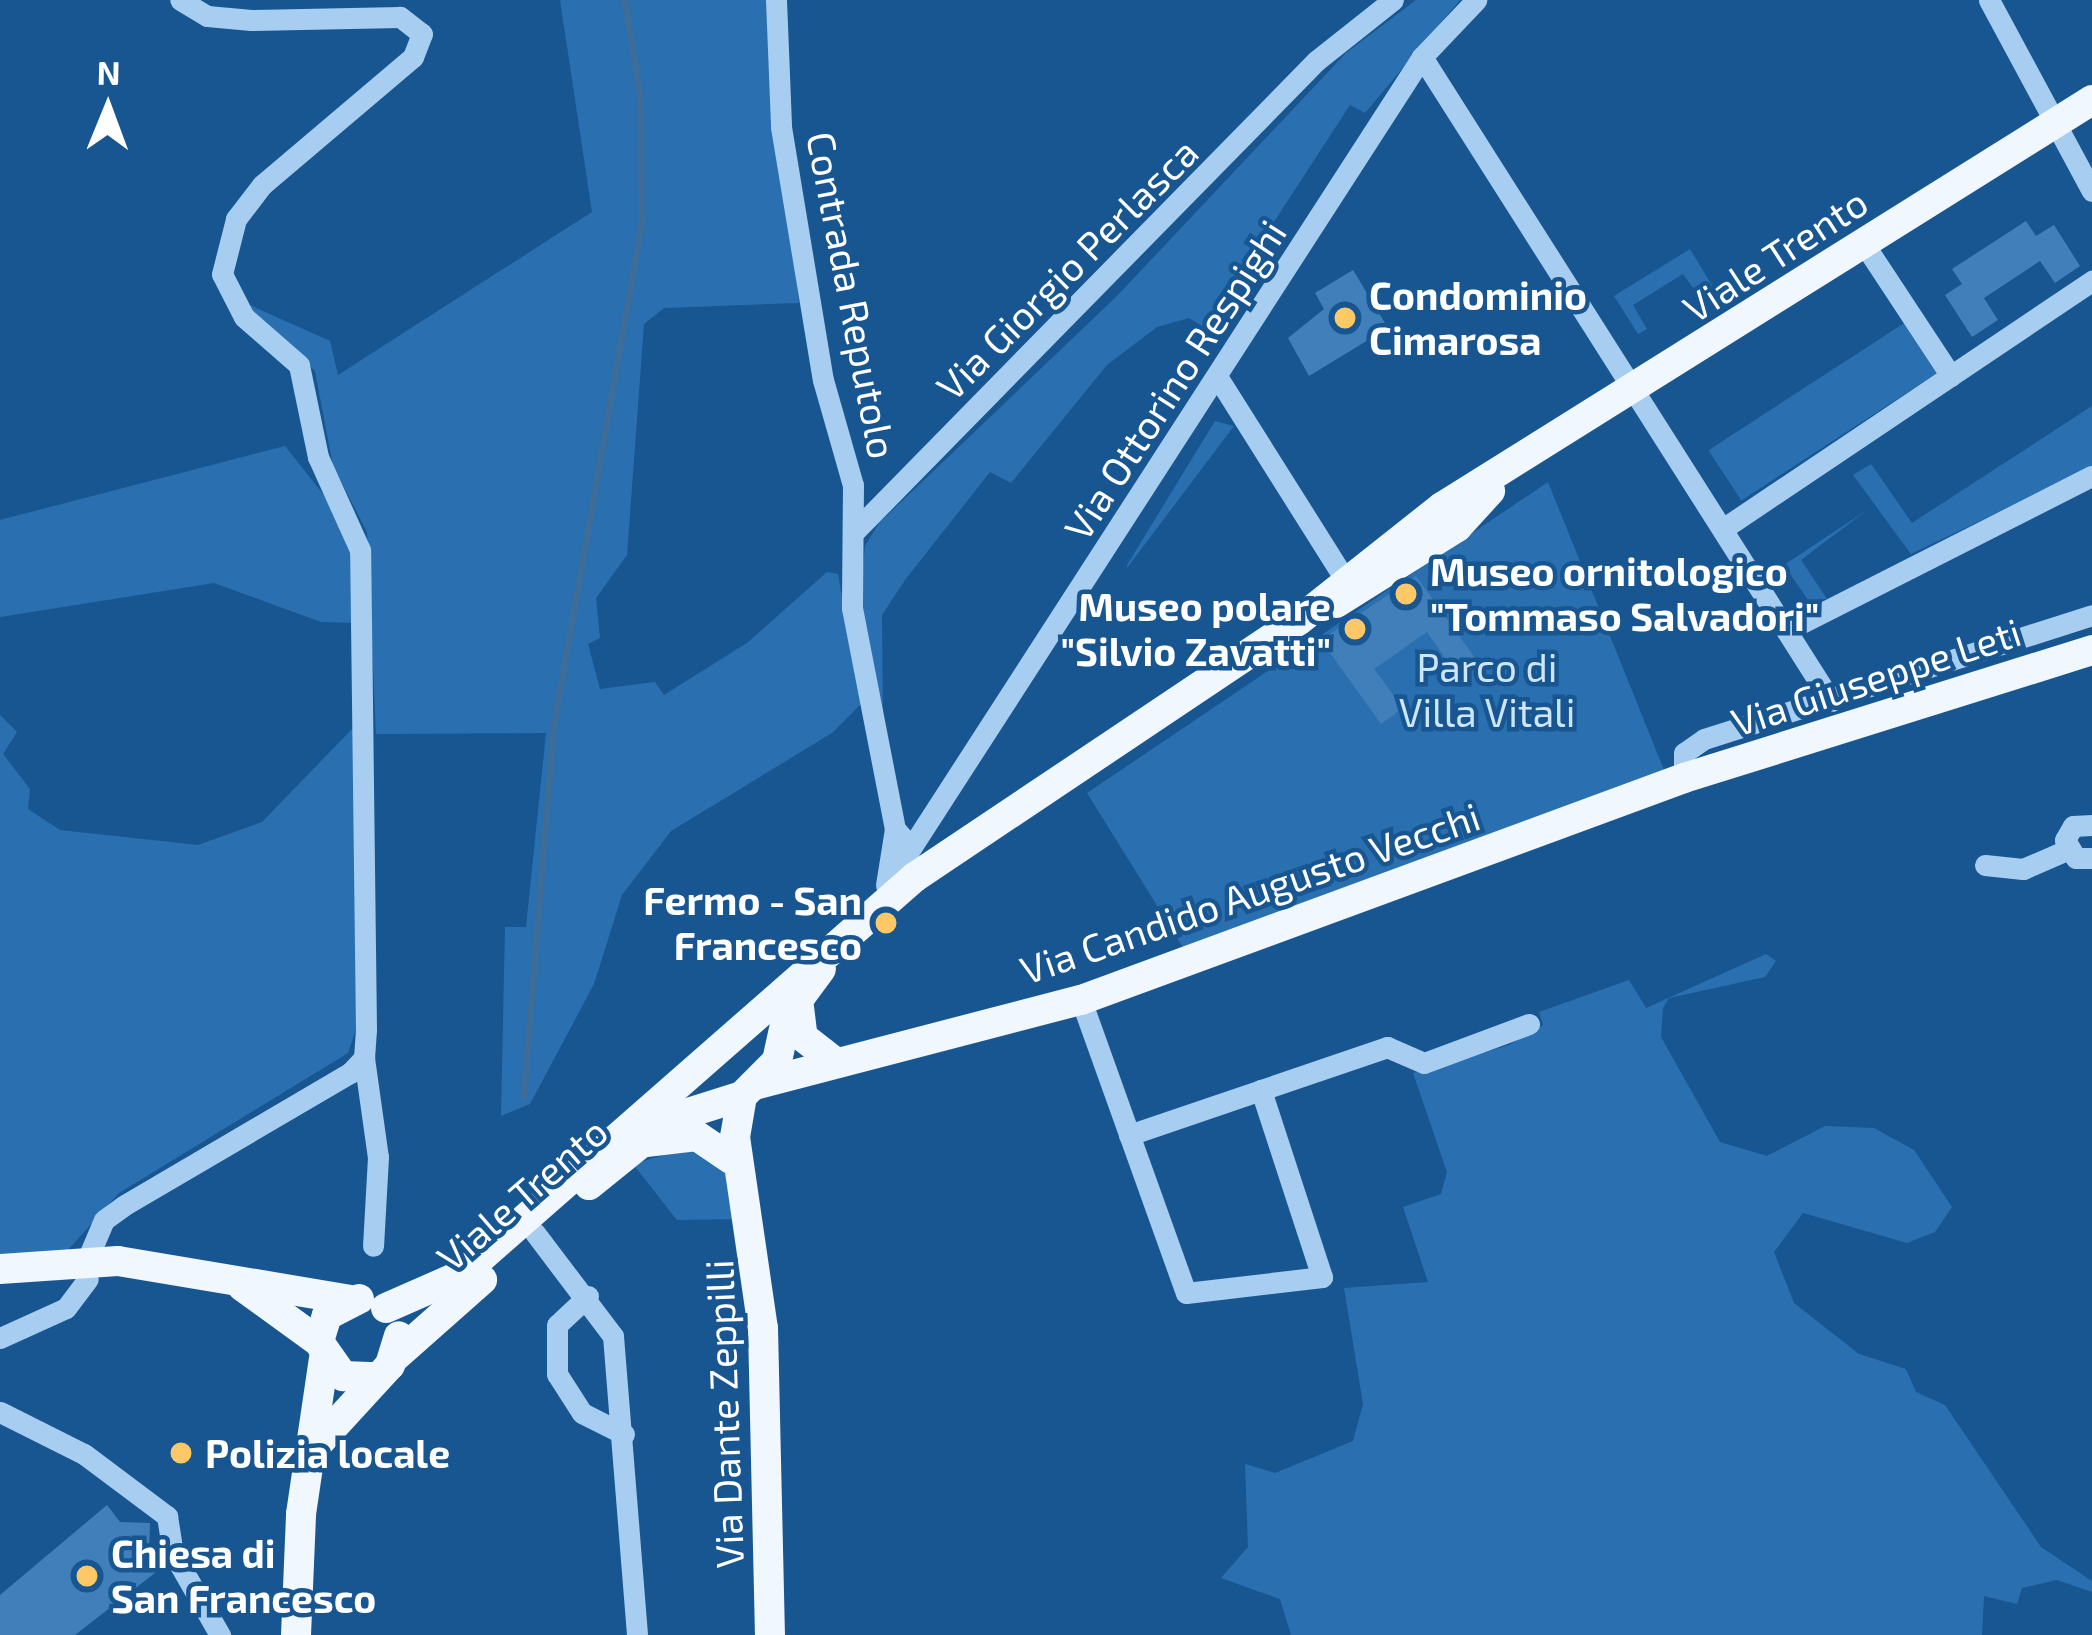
<!DOCTYPE html>
<html>
<head>
<meta charset="utf-8">
<style>
	body { margin:0 }
	#map { position:relative; width:2092px; height:1635px; overflow:hidden; background:#185692; font-family:"Exo 2",sans-serif }
	div>[style] { position:absolute }
	[style*='--x'] { left:calc(var(--x)*1px); top:calc(var(--y)*1px); width:calc(var(--w)*1px); rotate:calc(var(--a)*1deg) }
	.green>* { inset:0; background:#2a70b1; transform-origin:0 0 }
	.stream>* { height:6px; margin:-3px; padding:0 3px; transform-origin:3px; border-radius:3px; background:#406d98 }
	.building>* { inset:0; background:#407fba }
	.minor>* { height:21px; margin:-10.5px; padding:0 10.5px; transform-origin:10.5px; border-radius:10.5px; background:#a7cdf0 }
	.major>* { height:30px; margin:-15px; padding:0 15px; transform-origin:15px; border-radius:15px; background:#f0f7ff }
	.dots>* { width:33px; height:33px; translate:-50% -50%; box-sizing:border-box; border:6px solid #185692; border-radius:50% }
	span { translate:-50% -50%; white-space:nowrap; text-align:center; line-height:1.15; -webkit-text-stroke:9px #185692; paint-order:stroke }
	.street-label { font-size:39px; color:#fff }
	.poi-label { font-size:39px; color:#fff; font-weight:700 }
	.left { translate:0 -50%; text-align:left }
	.right { translate:-100% -50%; text-align:right }
	.park-label { font-size:39px; color:#cee6fb }
	.north { position:absolute; left:48px; top:48px; width:120px; height:120px; -webkit-text-stroke:9px #185692; paint-order:stroke; rotate:1deg; font-size:33px; font-weight:700; line-height:48px; text-align:center; color:#fff }
	.north::after { content:''; display:block; margin:auto; width:42px; height:54px; background:#fff; clip-path:polygon(50% 0,100% 100%,50% 72%,0 100%) }
</style>
</head>
<body>
<div id="map">
	<div class="green">
		<i style="clip-path:polygon(560px 0,766px 0,799px 303px,664px 308px,644px 324px,627px 555px,596px 598px,600px 638px,588px 644px,600px 689px,655px 682px,664px 695px,747px 643px,827px 572px,838px 574px,861px 704px,832px 733px,671px 831px,622px 895px,594px 984px,530px 1104px,501px 1116px,505px 927px,526px 927px,546px 733px,376px 734px,367px 532px,333px 466px,315px 371px,243px 302px,330px 341px,338px 375px,592px 212px)"></i>
		<i style="clip-path:polygon(1416px 0,1460px 0,1365px 113px,1350px 105px,1205px 328px,1189px 318px,1157px 327px,1107px 365px,1011px 483px,990px 472px,905px 580px,882px 615px,883px 723px,860px 595px,865px 546px,879px 523px,1117px 296px,1346px 53px)"></i>
		<i style="clip-path:polygon(1690px 249px,1713px 287px,1699px 296px,1683px 274px,1633px 305px,1647px 329px,1638px 334px,1614px 296px)"></i>
		<i style="left:1909px;top:320px;width:60px;height:239px;rotate:57deg"></i>
		<i style="clip-path:polygon(2092px 406px,2092px 467px,1911px 554px,1853px 475px,1871px 464px,1912px 523px)"></i>
		<i style="clip-path:polygon(1215px 421px,1234px 426px,1127px 568px,1127px 565px)"></i>
		<i style="clip-path:polygon(285px 446px,349px 527px,359px 623px,321px 622px,214px 583px,0 617px,0 520px)"></i>
		<i style="clip-path:polygon(1548px 482px,1666px 775px,1184px 949px,1087px 793px)"></i>
		<i style="clip-path:polygon(1867px 510px,1801px 560px,1827px 599px,1808px 600px,1784px 565px)"></i>
		<i style="clip-path:polygon(0 715px,17px 732px,3px 754px,30px 789px,28px 809px,60px 830px,198px 845px,262px 822px,355px 726px,360px 1017px,348px 1053px,119px 1193px,67px 1251px,0 1255px)"></i>
		<i style="clip-path:polygon(1766px 954px,1776px 961px,1765px 977px,1669px 998px,1663px 1008px,1661px 1037px,1720px 1142px,1767px 1156px,1825px 1126px,1874px 1128px,1914px 1150px,1952px 1207px,1935px 1232px,1907px 1243px,1803px 1213px,1774px 1252px,1794px 1303px,1859px 1354px,1906px 1369px,1916px 1392px,1945px 1405px,2041px 1547px,2092px 1581px,2092px 1592px,2057px 1580px,2022px 1588px,2017px 1604px,1984px 1596px,1982px 1635px,1291px 1635px,1280px 1599px,1221px 1578px,1248px 1547px,1245px 1464px,1275px 1473px,1353px 1441px,1363px 1404px,1344px 1288px,1428px 1282px,1403px 1207px,1441px 1194px,1447px 1172px,1413px 1073px,1509px 1045px,1543px 1025px,1539px 1012px,1629px 980px,1646px 1008px)"></i>
		<i style="clip-path:polygon(692px 1147px,726px 1168px,745px 1219px,677px 1220px,633px 1164px)"></i>
	</div>
	<div class="stream">
		<i style="--x:524;--y:1097;--w:372;--a:-85.4"></i>
		<i style="--x:554;--y:726;--w:511;--a:-80.08"></i>
		<i style="--x:642;--y:223;--w:122;--a:-90.5"></i>
		<i style="--x:641;--y:101;--w:102;--a:-99"></i>
	</div>
	<div class="building">
		<i style="clip-path:polygon(2026px 221px,2036px 236px,2054px 225px,2080px 266px,2055px 283px,2040px 261px,1984px 298px,1998px 320px,1972px 337px,1945px 295px,1962px 284px,1952px 269px)"></i>
		<i style="clip-path:polygon(1353px 270px,1388px 328px,1309px 376px,1288px 338px,1324px 309px,1315px 293px)"></i>
		<i style="clip-path:polygon(1416px 576px,1475px 658px,1455px 672px,1427px 632px,1374px 669px,1403px 708px,1381px 724px,1321px 640px)"></i>
		<i style="clip-path:polygon(107px 1505px,120px 1522px,150px 1523px,149px 1554px,160px 1569px,75px 1635px,0 1635px,0 1595px)"></i>
	</div>
	<div class="minor">
		<i style="--x:776;--y:0;--w:127;--a:87.7"></i>
		<i style="--x:781;--y:127;--w:256;--a:80.6"></i>
		<i style="--x:823;--y:380;--w:109;--a:74.1"></i>
		<i style="--x:853;--y:485;--w:123;--a:90.5"></i>
		<i style="--x:852;--y:608;--w:225;--a:79"></i>
		<i style="--x:1989;--y:0;--w:217;--a:61.7"></i>
		<i style="--x:1422;--y:57;--w:763;--a:57.58"></i>
		<i style="--x:1864;--y:244;--w:158;--a:56.6"></i>
		<i style="--x:1220;--y:381;--w:252;--a:57.8"></i>
		<i style="--x:1727;--y:526;--w:440;--a:-33.9"></i>
		<i style="--x:853;--y:533;--w:661;--a:-45.55"></i>
		<i style="--x:1316;--y:61;--w:98;--a:-38.4"></i>
		<i style="--x:1792;--y:628;--w:336;--a:-26.9"></i>
		<i style="--x:1684;--y:778;--w:25;--a:-90"></i>
		<i style="--x:1684;--y:753;--w:24;--a:-35"></i>
		<i style="--x:1704;--y:739;--w:407;--a:-17.7"></i>
		<i style="--x:2092;--y:825;--w:19;--a:177"></i>
		<i style="--x:2073;--y:826;--w:16;--a:120"></i>
		<i style="--x:2065;--y:840;--w:21;--a:59"></i>
		<i style="--x:2076;--y:858;--w:16;--a:0"></i>
		<i style="--x:1985;--y:865;--w:38;--a:6"></i>
		<i style="--x:2023;--y:869;--w:48;--a:-23.4"></i>
		<i style="--x:889;--y:882;--w:982;--a:-57.14"></i>
		<i style="--x:1422;--y:57;--w:79;--a:-46.5"></i>
		<i style="--x:886;--y:885;--w:57;--a:-80.9"></i>
		<i style="--x:895;--y:829;--w:13;--a:48"></i>
		<i style="--x:1081;--y:1000;--w:311;--a:70.3"></i>
		<i style="--x:1186;--y:1293;--w:137;--a:-6.7"></i>
		<i style="--x:1322;--y:1277;--w:197;--a:-108.1"></i>
		<i style="--x:364;--y:1058;--w:100;--a:82"></i>
		<i style="--x:378;--y:1157;--w:89;--a:93.2"></i>
		<i style="--x:1129;--y:1135;--w:273;--a:-18.8"></i>
		<i style="--x:1387;--y:1047;--w:40;--a:23.4"></i>
		<i style="--x:1424;--y:1063;--w:112;--a:-20.4"></i>
		<i style="--x:535;--y:1233;--w:129;--a:52.9"></i>
		<i style="--x:613;--y:1336;--w:300;--a:85.4"></i>
		<i style="--x:87;--y:1260;--w:43;--a:-67"></i>
		<i style="--x:104;--y:1220;--w:24;--a:-36"></i>
		<i style="--x:123;--y:1206;--w:263;--a:-30.4"></i>
		<i style="--x:350;--y:1073;--w:21;--a:-47"></i>
		<i style="--x:364;--y:1058;--w:28;--a:-86"></i>
		<i style="--x:366;--y:1030;--w:480;--a:-90.7"></i>
		<i style="--x:360;--y:550;--w:102;--a:-114.3"></i>
		<i style="--x:318;--y:457;--w:94;--a:-101.7"></i>
		<i style="--x:299;--y:365;--w:73;--a:-138.9"></i>
		<i style="--x:244;--y:317;--w:48;--a:-117.1"></i>
		<i style="--x:222;--y:274;--w:57;--a:-75.7"></i>
		<i style="--x:236;--y:219;--w:43;--a:-52.6"></i>
		<i style="--x:262;--y:185;--w:198;--a:-40.3"></i>
		<i style="--x:413;--y:57;--w:25;--a:-69"></i>
		<i style="--x:422;--y:34;--w:28;--a:-142"></i>
		<i style="--x:400;--y:17;--w:149;--a:178.8"></i>
		<i style="--x:251;--y:20;--w:44;--a:-174.8"></i>
		<i style="--x:207;--y:16;--w:31;--a:-149"></i>
		<i style="--x:588;--y:1296;--w:42;--a:136.9"></i>
		<i style="--x:557;--y:1325;--w:49;--a:90"></i>
		<i style="--x:557;--y:1374;--w:46;--a:57.3"></i>
		<i style="--x:582;--y:1413;--w:47;--a:26.6"></i>
		<i style="--x:0;--y:1338;--w:72;--a:-24.4"></i>
		<i style="--x:66;--y:1308;--w:36;--a:-53"></i>
		<i style="--x:0;--y:1412;--w:94;--a:26.6"></i>
		<i style="--x:84;--y:1454;--w:104;--a:36.8"></i>
		<i style="--x:167;--y:1516;--w:37;--a:81"></i>
		<i style="--x:173;--y:1553;--w:95;--a:60.2"></i>
	</div>
	<div class="major">
		<i style="--x:1336;--y:603;--w:143;--a:-32.1"></i>
		<i style="--x:1457;--y:527;--w:49;--a:-47.5"></i>
		<i style="--x:798;--y:999;--w:38;--a:83"></i>
		<i style="--x:803;--y:1037;--w:41;--a:38"></i>
		<i style="--x:754;--y:1085;--w:338;--a:-14.6"></i>
		<i style="--x:1081;--y:1000;--w:643;--a:-20.21"></i>
		<i style="--x:1684;--y:778;--w:428;--a:-17.4"></i>
		<i style="--x:742;--y:1096;--w:42;--a:99.7"></i>
		<i style="--x:735;--y:1137;--w:193;--a:81.7"></i>
		<i style="--x:763;--y:1328;--w:307;--a:88.7"></i>
		<i style="--x:646;--y:1142;--w:51;--a:-6.7"></i>
		<i style="--x:697;--y:1136;--w:41;--a:34.1"></i>
		<i style="--x:589;--y:1185;--w:107;--a:-38.9"></i>
		<i style="--x:672;--y:1118;--w:73;--a:-17.4"></i>
		<i style="--x:742;--y:1096;--w:49;--a:-45"></i>
		<i style="--x:777;--y:1061;--w:47;--a:-77.7"></i>
		<i style="--x:787;--y:1015;--w:57;--a:-53.5"></i>
		<i style="--x:0;--y:1269;--w:118;--a:-3.9"></i>
		<i style="--x:118;--y:1261;--w:236;--a:9.5"></i>
		<i style="--x:242;--y:1286;--w:95;--a:36"></i>
		<i style="--x:359;--y:1299;--w:36;--a:153"></i>
		<i style="--x:327;--y:1315;--w:28;--a:107"></i>
		<i style="--x:319;--y:1342;--w:42;--a:54.8"></i>
		<i style="--x:343;--y:1376;--w:33;--a:2"></i>
		<i style="--x:386;--y:1308;--w:82;--a:-23.7"></i>
		<i style="--x:461;--y:1275;--w:604;--a:-41.24"></i>
		<i style="--x:915;--y:877;--w:461;--a:-33.8"></i>
		<i style="--x:1298;--y:621;--w:184;--a:-38.4"></i>
		<i style="--x:1442;--y:507;--w:767;--a:-32.05"></i>
		<i style="--x:396;--y:1356;--w:115;--a:-41.5"></i>
		<i style="--x:310;--y:1452;--w:118;--a:-47.4"></i>
		<i style="--x:390;--y:1365;--w:30;--a:-73"></i>
		<i style="--x:296;--y:1635;--w:121;--a:-87.6"></i>
		<i style="--x:301;--y:1514;--w:158;--a:-81.6"></i>
	</div>
	<div class="dots">
		<i style="left:1345px;top:318px;background:#ffc866"></i>
		<i style="left:1406px;top:594px;background:#ffc866"></i>
		<i style="left:1355px;top:629px;background:#ffc866"></i>
		<i style="left:886px;top:923px;background:#ffc866"></i>
		<i style="left:181px;top:1453px;background:#ffc866"></i>
		<i style="left:87px;top:1576px;background:#ffc866"></i>
	</div>
	<div class="street-label">
		<span style="left:1775px;top:255px;rotate:-33deg">Viale Trento</span>
		<span style="left:1067px;top:269px;rotate:-45deg">Via Giorgio Perlasca</span>
		<span style="left:852px;top:295px;rotate:79deg">Contrada Reputolo</span>
		<span style="left:1175px;top:380px;rotate:-57deg">Via Ottorino Respighi</span>
		<span style="left:1876px;top:677px;rotate:-18deg">Via Giuseppe Leti</span>
		<span style="left:1250px;top:893px;rotate:-19deg">Via Candido Augusto Vecchi</span>
		<span style="left:522px;top:1194px;rotate:-41deg">Viale Trento</span>
		<span style="left:724px;top:1414px;rotate:-92deg">Via Dante Zeppilli</span>
	</div>
	<div class="poi-label">
		<span class="left" style="left:1369px;top:318px">Condominio<br>Cimarosa</span>
		<span class="left" style="left:1430px;top:594px">Museo ornitologico<br>"Tommaso Salvadori"</span>
		<span class="right" style="left:1331px;top:629px">Museo polare<br>"Silvio Zavatti"</span>
		<span class="right" style="left:862px;top:923px">Fermo - San<br>Francesco</span>
		<span class="left" style="left:205px;top:1453px">Polizia locale</span>
		<span class="left" style="left:111px;top:1576px">Chiesa di<br>San Francesco</span>
	</div>
	<div class="park-label">
		<span style="left:1487px;top:690px">Parco di<br>Villa Vitali</span>
	</div>
	<div class="north">N</div>
</div>
</body>
</html>
